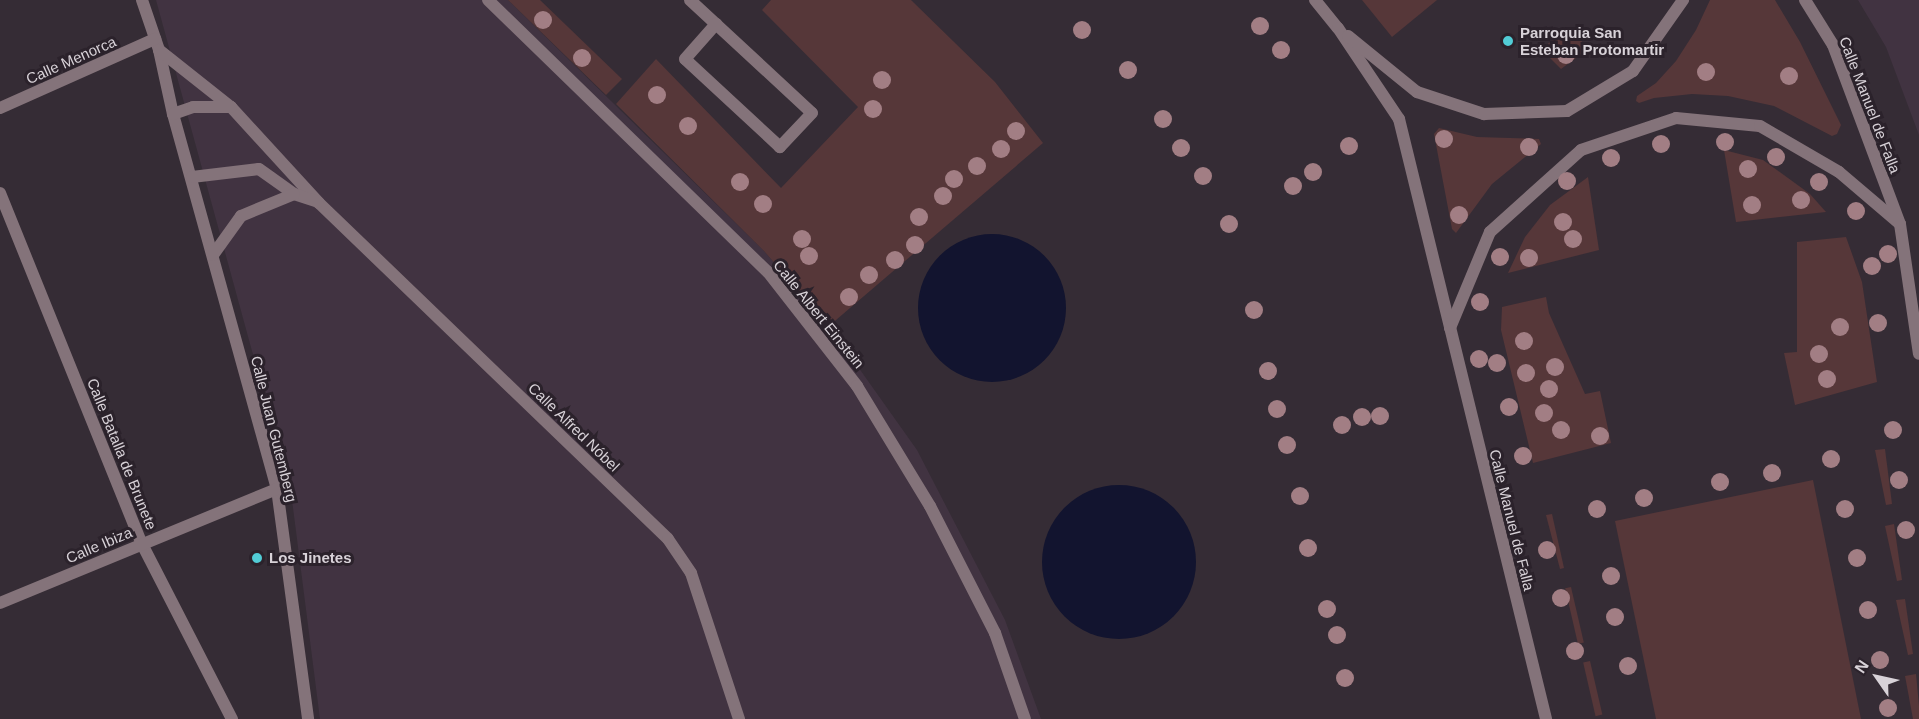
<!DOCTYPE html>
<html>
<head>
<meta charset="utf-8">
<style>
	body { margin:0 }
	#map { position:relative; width:1919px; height:719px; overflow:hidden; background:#352c35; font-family:Helvetica,sans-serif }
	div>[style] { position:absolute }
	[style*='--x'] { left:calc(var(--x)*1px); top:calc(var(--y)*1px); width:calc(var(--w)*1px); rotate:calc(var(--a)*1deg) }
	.built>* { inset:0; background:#413341 }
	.green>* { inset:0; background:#563739; transform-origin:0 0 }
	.water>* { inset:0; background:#12142f }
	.round { border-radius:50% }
	.minor>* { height:12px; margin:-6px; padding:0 6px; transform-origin:6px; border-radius:6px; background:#84737a }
	.trees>* { width:18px; height:18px; margin:-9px; border-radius:50%; background:#a27e84 }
	.dots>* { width:16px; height:16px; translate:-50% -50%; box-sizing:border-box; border:3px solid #2b222b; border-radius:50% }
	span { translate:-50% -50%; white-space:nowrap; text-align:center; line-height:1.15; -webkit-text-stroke:6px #2b222b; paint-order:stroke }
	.poi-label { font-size:15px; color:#d8d2d8; font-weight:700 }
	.left { translate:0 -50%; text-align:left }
	.street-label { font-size:15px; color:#d8d2d8 }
	.north { position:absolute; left:1847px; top:647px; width:60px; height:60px; -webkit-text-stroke:4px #2b222b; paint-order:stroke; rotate:304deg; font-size:16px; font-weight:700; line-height:24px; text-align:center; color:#d8d2d8 }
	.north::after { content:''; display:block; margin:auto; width:21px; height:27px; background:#d8d2d8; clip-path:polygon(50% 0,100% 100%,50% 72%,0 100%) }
</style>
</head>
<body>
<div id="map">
	<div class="built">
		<i style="clip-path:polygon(156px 0,508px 0,764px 251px,829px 326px,917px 450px,1005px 620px,1041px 719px,320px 719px,286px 453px,252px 351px)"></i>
		<i style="clip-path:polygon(1858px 0,1919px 0,1919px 135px,1886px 47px)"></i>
	</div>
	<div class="green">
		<i style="clip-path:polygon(508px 0,540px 0,622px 79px,606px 95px)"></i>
		<i style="clip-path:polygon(771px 0,911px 0,995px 82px,1043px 143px,829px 326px,764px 251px,616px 104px,656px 59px,781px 188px,858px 107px,762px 10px)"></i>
		<i style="clip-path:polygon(1362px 0,1437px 0,1392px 37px)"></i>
		<i style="clip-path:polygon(1710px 0,1775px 0,1800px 42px,1841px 125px,1837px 134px,1832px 136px,1774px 106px,1728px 96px,1692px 94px,1654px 98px,1639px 103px,1636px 101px,1637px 96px,1656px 83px,1676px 61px,1696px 30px)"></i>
		<i style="clip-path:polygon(1570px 27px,1588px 49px,1561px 69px,1541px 49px)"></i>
		<i style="clip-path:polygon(1439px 128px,1477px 137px,1539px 139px,1541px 144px,1492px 184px,1456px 233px,1452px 229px,1434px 134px)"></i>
		<i style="clip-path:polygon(1724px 150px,1763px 160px,1810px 194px,1826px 212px,1736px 222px)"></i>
		<i style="clip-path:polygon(1588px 177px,1599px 250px,1508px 273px,1525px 237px,1550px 205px)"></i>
		<i style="clip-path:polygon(1846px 237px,1862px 282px,1877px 382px,1795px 405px,1784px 353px,1797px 352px,1797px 242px)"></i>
		<i style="clip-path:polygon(1546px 297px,1549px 313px,1585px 394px,1600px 391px,1611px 443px,1533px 463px,1501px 330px,1502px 307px)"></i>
		<i style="clip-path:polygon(1885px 449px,1892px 504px,1886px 505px,1875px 450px)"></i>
		<i style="clip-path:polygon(1813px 480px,1861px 719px,1656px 719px,1615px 521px)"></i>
		<i style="clip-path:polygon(1552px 514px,1564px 568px,1560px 569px,1546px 515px)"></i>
		<i style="clip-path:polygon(1894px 524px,1902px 580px,1897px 581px,1885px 526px)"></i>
		<i style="left:1571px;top:587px;width:57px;height:6px;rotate:77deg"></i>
		<i style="clip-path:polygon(1905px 599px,1913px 654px,1908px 655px,1896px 600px)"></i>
		<i style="left:1590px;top:661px;width:55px;height:7px;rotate:77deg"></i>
		<i style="clip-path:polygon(1916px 674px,1919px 706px,1919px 719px,1913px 719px,1905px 676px)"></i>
	</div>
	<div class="water">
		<i class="round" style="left:918px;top:234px;width:148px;height:148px"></i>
		<i class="round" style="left:1042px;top:485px;width:154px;height:154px"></i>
	</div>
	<div class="minor">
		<i style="--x:142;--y:0;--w:53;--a:71.2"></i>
		<i style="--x:159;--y:50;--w:66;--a:77.7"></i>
		<i style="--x:173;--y:114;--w:389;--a:74.5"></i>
		<i style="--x:277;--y:489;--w:232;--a:82.3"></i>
		<i style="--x:488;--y:0;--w:390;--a:44.2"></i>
		<i style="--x:768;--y:272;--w:145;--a:52"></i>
		<i style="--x:857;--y:386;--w:140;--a:58.7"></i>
		<i style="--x:930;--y:506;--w:143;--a:62.9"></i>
		<i style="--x:995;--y:633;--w:91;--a:70.8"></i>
		<i style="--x:690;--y:0;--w:166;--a:42.8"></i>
		<i style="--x:812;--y:113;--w:47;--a:133.3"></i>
		<i style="--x:780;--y:147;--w:129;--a:-137.2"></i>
		<i style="--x:685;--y:59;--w:47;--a:-48.5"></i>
		<i style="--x:1315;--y:0;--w:36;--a:51"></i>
		<i style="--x:1338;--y:28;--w:110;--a:56.2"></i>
		<i style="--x:1399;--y:119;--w:618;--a:76.23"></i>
		<i style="--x:1805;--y:0;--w:53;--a:58.1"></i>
		<i style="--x:1833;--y:45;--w:191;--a:69.5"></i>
		<i style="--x:1900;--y:224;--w:131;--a:81.7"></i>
		<i style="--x:1348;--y:36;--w:89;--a:39.1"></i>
		<i style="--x:1417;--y:92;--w:71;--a:18.2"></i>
		<i style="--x:1484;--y:114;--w:83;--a:-2.1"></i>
		<i style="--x:1567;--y:111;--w:77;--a:-31.2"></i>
		<i style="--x:1633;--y:71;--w:87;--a:-54.8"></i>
		<i style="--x:159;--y:50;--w:92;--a:38.4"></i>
		<i style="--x:231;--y:107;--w:130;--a:47.5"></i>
		<i style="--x:319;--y:203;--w:484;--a:43.9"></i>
		<i style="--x:668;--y:539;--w:41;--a:55.9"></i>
		<i style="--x:691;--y:573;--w:154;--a:71.8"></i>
		<i style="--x:0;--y:108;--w:170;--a:-24"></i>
		<i style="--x:173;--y:114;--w:21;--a:-19"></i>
		<i style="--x:193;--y:107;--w:38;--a:0"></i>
		<i style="--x:192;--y:177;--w:67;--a:-6.8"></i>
		<i style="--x:259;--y:169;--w:43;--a:35.5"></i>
		<i style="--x:294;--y:194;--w:25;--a:18"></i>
		<i style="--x:0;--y:193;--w:379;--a:68"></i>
		<i style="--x:142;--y:544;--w:197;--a:62.8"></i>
		<i style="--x:213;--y:255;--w:48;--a:-54.3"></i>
		<i style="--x:241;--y:216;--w:57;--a:-22.5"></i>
		<i style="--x:1450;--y:328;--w:104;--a:-67.4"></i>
		<i style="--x:1490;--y:232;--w:122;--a:-42"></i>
		<i style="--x:1581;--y:150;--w:100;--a:-18.6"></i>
		<i style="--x:1676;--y:118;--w:84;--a:5.4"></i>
		<i style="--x:1760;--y:126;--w:91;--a:30.2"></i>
		<i style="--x:1839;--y:172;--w:80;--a:40.4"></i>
		<i style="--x:0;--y:603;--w:300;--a:-22.4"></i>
	</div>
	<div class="trees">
		<i style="left:543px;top:20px"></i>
		<i style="left:1260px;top:26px"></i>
		<i style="left:1082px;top:30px"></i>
		<i style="left:1281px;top:50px"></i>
		<i style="left:1566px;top:55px"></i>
		<i style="left:582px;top:58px"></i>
		<i style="left:1128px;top:70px"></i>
		<i style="left:1706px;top:72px"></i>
		<i style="left:1789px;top:76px"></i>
		<i style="left:882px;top:80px"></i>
		<i style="left:657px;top:95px"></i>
		<i style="left:873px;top:109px"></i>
		<i style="left:1163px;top:119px"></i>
		<i style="left:688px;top:126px"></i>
		<i style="left:1016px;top:131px"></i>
		<i style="left:1444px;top:139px"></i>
		<i style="left:1725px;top:142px"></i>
		<i style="left:1661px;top:144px"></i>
		<i style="left:1349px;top:146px"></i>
		<i style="left:1529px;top:147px"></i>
		<i style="left:1181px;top:148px"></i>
		<i style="left:1001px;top:149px"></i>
		<i style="left:1776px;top:157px"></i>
		<i style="left:1611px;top:158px"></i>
		<i style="left:977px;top:166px"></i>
		<i style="left:1748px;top:169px"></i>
		<i style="left:1313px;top:172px"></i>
		<i style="left:1203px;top:176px"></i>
		<i style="left:954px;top:179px"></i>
		<i style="left:1567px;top:181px"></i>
		<i style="left:740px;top:182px"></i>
		<i style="left:1819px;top:182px"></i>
		<i style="left:1293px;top:186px"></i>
		<i style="left:943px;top:196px"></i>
		<i style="left:1801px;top:200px"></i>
		<i style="left:763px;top:204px"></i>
		<i style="left:1752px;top:205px"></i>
		<i style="left:1856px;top:211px"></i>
		<i style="left:1459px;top:215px"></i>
		<i style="left:919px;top:217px"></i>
		<i style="left:1563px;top:222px"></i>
		<i style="left:1229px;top:224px"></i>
		<i style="left:802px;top:239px"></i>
		<i style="left:1573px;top:239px"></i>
		<i style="left:915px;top:245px"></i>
		<i style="left:1888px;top:254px"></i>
		<i style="left:809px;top:256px"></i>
		<i style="left:1500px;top:257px"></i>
		<i style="left:1529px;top:258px"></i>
		<i style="left:895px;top:260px"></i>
		<i style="left:1872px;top:266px"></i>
		<i style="left:869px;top:275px"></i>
		<i style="left:849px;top:297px"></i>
		<i style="left:1480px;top:302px"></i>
		<i style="left:1254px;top:310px"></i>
		<i style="left:1878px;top:323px"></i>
		<i style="left:1840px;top:327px"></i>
		<i style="left:1524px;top:341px"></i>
		<i style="left:1819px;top:354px"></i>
		<i style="left:1479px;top:359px"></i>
		<i style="left:1497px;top:363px"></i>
		<i style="left:1555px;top:367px"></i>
		<i style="left:1268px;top:371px"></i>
		<i style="left:1526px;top:373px"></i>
		<i style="left:1827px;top:379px"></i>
		<i style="left:1549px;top:389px"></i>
		<i style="left:1509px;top:407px"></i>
		<i style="left:1277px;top:409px"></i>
		<i style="left:1544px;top:413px"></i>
		<i style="left:1380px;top:416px"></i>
		<i style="left:1362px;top:417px"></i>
		<i style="left:1342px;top:425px"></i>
		<i style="left:1561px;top:430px"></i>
		<i style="left:1893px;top:430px"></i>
		<i style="left:1600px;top:436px"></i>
		<i style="left:1287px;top:445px"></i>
		<i style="left:1523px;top:456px"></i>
		<i style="left:1831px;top:459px"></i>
		<i style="left:1772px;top:473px"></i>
		<i style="left:1899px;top:480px"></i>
		<i style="left:1720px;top:482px"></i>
		<i style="left:1300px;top:496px"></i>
		<i style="left:1644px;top:498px"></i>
		<i style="left:1597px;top:509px"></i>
		<i style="left:1845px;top:509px"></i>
		<i style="left:1906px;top:530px"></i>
		<i style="left:1308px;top:548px"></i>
		<i style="left:1547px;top:550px"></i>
		<i style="left:1857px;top:558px"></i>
		<i style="left:1611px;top:576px"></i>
		<i style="left:1561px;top:598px"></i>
		<i style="left:1327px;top:609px"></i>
		<i style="left:1868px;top:610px"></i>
		<i style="left:1615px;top:617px"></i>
		<i style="left:1337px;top:635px"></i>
		<i style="left:1575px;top:651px"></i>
		<i style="left:1880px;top:660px"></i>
		<i style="left:1628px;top:666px"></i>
		<i style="left:1345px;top:678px"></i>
		<i style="left:1888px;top:708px"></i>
	</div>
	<div class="dots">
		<i style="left:1508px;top:41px;background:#52ccd6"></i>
		<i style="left:257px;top:558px;background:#52ccd6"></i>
	</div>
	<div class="poi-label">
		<span class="left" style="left:1520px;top:41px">Parroquia San<br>Esteban Protomartir</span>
		<span class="left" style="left:269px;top:558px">Los Jinetes</span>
	</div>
	<div class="street-label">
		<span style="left:71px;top:60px;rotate:-24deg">Calle Menorca</span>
		<span style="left:1870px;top:105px;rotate:69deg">Calle Manuel de Falla</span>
		<span style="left:819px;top:314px;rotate:51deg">Calle Albert Einstein</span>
		<span style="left:574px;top:427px;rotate:44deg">Calle Alfred Nóbel</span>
		<span style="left:274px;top:429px;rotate:76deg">Calle Juan Gutemberg</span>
		<span style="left:122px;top:454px;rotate:68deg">Calle Batalla de Brunete</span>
		<span style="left:1512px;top:520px;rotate:76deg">Calle Manuel de Falla</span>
		<span style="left:99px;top:545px;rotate:-23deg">Calle Ibiza</span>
	</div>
	<div class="north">N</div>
</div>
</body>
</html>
